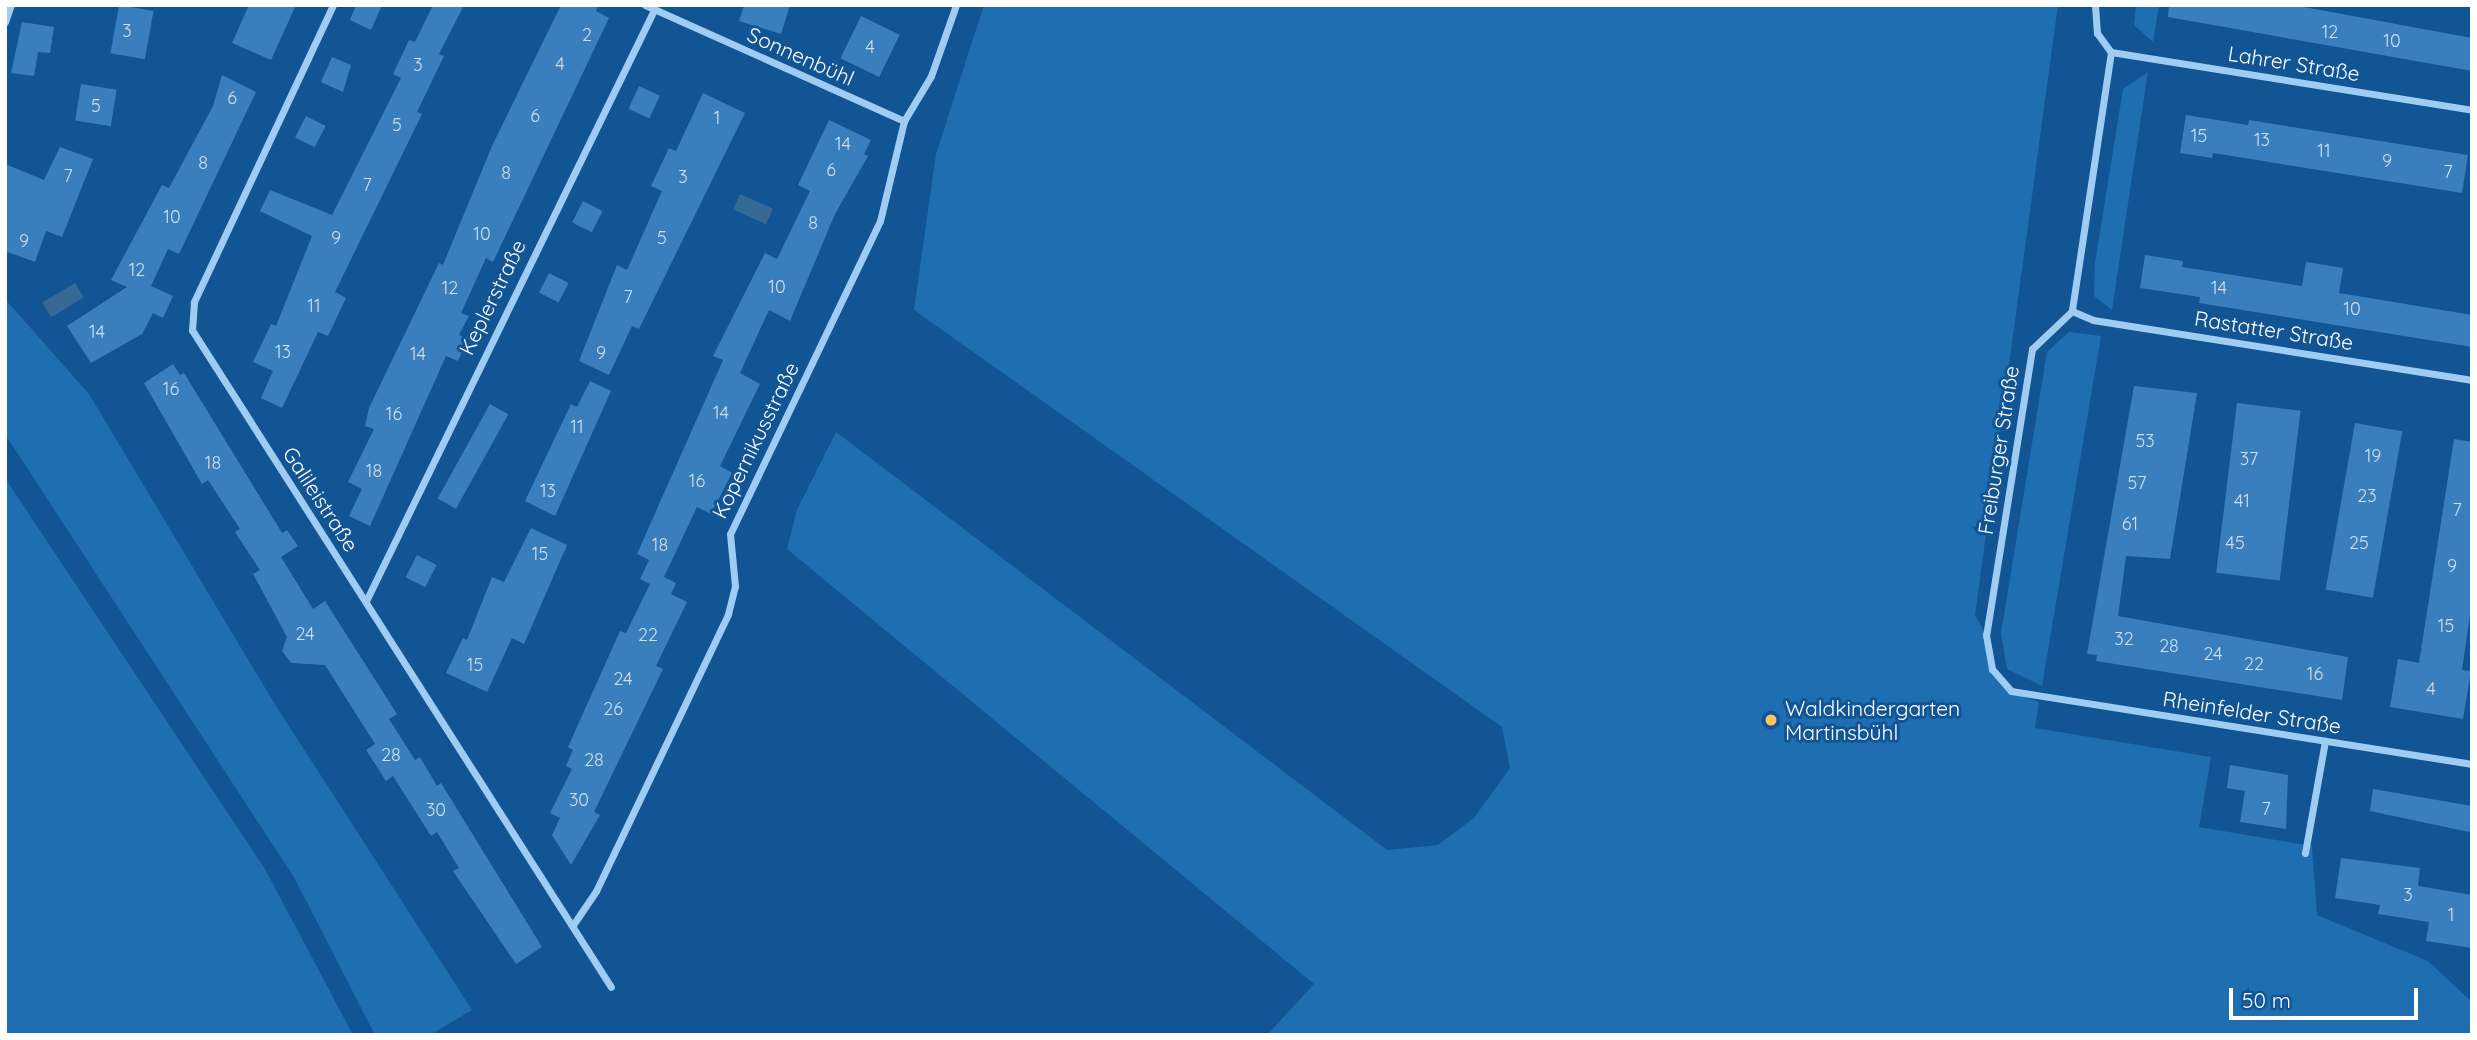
<!DOCTYPE html>
<html>
<head>
<meta charset="utf-8">
<style>
	body { margin:0 }
	#map { position:relative; width:2477px; height:1040px; overflow:hidden; background:#115595; font-family:Quicksand,sans-serif }
	div>[style] { position:absolute }
	[style*='--x'] { left:calc(var(--x)*1px); top:calc(var(--y)*1px); width:calc(var(--w)*1px); rotate:calc(var(--a)*1deg) }
	.green>* { inset:0; background:#1f6eb2 }
	.water>* { inset:0; background:#376997; transform-origin:0 0 }
	.building>* { inset:0; background:#397fbd; transform-origin:0 0 }
	.street>* { height:7px; margin:-3.5px; padding:0 3.5px; transform-origin:3.5px; border-radius:3.5px; background:#9fccf3 }
	.dots>* { width:19px; height:19px; translate:-50% -50%; box-sizing:border-box; border:4px solid #115595; border-radius:50% }
	span { translate:-50% -50%; white-space:nowrap; text-align:center; line-height:1.15; -webkit-text-stroke:6px #115595; paint-order:stroke }
	.number-label { font-size:18px; color:#cedfee }
	.number-label span { -webkit-text-stroke-width:0 }
	.street-label { font-size:21px; color:#fff }
	.poi-label { font-size:21px; color:#fff }
	.left { translate:0 -50%; text-align:left }
	.frame { position:absolute; inset:0; border:7px solid #fff; pointer-events:none }
	.scale { position:absolute; left:2229px; top:988px; width:189px; height:32px; box-sizing:border-box; border:4px solid #fff; border-top:0; padding-left:9px; font-size:21px; line-height:24px; white-space:nowrap; color:#fff; -webkit-text-stroke:5px #115595; paint-order:stroke }
</style>
</head>
<body>
<div id="map">
	<div class="green">
		<i style="clip-path:polygon(984px 5px,2058px 5px,1975px 615px,1986px 635px,1992px 669px,2011px 691px,2039px 702px,2035px 728px,2211px 757px,2199px 827px,2312px 846px,2317px 915px,2428px 961px,2472px 1002px,2472px 1035px,1267px 1035px,1314px 984px,787px 549px,797px 510px,836px 432px,1387px 850px,1438px 845px,1474px 818px,1510px 768px,1502px 727px,914px 310px,936px 154px)"></i>
		<i style="clip-path:polygon(2136px 5px,2159px 5px,2153px 42px,2134px 25px)"></i>
		<i style="clip-path:polygon(2148px 72px,2147px 78px,2112px 310px,2094px 296px,2095px 263px,2123px 89px)"></i>
		<i style="clip-path:polygon(5px 299px,89px 394px,276px 706px,472px 1010px,430px 1035px,375px 1035px,295px 879px,5px 434px)"></i>
		<i style="clip-path:polygon(2069px 332px,2101px 336px,2042px 686px,2007px 669px,2001px 633px,2047px 352px)"></i>
		<i style="clip-path:polygon(5px 478px,265px 869px,353px 1035px,5px 1035px)"></i>
	</div>
	<div class="water">
		<i style="left:740px;top:194px;width:36px;height:17px;rotate:24deg"></i>
		<i style="left:75px;top:283px;width:17px;height:38px;rotate:59deg"></i>
	</div>
	<div class="building">
		<i style="left:119px;top:5px;width:35px;height:49px;rotate:10deg"></i>
		<i style="clip-path:polygon(249px 5px,296px 5px,271px 60px,232px 43px)"></i>
		<i style="clip-path:polygon(356px 5px,382px 5px,371px 30px,350px 20px)"></i>
		<i style="clip-path:polygon(433px 5px,464px 5px,439px 54px,444px 56px,417px 112px,422px 114px,335px 292px,346px 298px,328px 336px,318px 332px,282px 408px,261px 398px,273px 371px,253px 362px,271px 324px,276px 326px,312px 236px,260px 211px,270px 190px,332px 215px,401px 78px,393px 74px,409px 40px,415px 42px)"></i>
		<i style="clip-path:polygon(561px 5px,598px 5px,596px 11px,609px 18px,493px 262px,486px 258px,461px 313px,469px 316px,459px 335px,468px 339px,462px 352px,458px 361px,446px 356px,370px 526px,349px 516px,362px 489px,348px 482px,374px 429px,365px 426px,369px 408px,439px 263px,443px 265px,492px 146px)"></i>
		<i style="clip-path:polygon(744px 5px,790px 5px,781px 34px,739px 21px)"></i>
		<i style="clip-path:polygon(2169px 5px,2293px 5px,2472px 38px,2472px 71px,2168px 17px)"></i>
		<i style="left:861px;top:16px;width:43px;height:47px;rotate:26deg"></i>
		<i style="clip-path:polygon(22px 22px,54px 27px,50px 53px,38px 52px,34px 76px,11px 73px)"></i>
		<i style="clip-path:polygon(332px 57px,351px 65px,343px 92px,321px 82px)"></i>
		<i style="clip-path:polygon(222px 75px,256px 92px,179px 254px,168px 249px,151px 286px,173px 296px,163px 318px,153px 313px,142px 334px,91px 363px,67px 326px,127px 287px,111px 280px,162px 185px,169px 188px,213px 106px)"></i>
		<i style="left:81px;top:84px;width:36px;height:37px;rotate:9deg"></i>
		<i style="left:639px;top:86px;width:23px;height:25px;rotate:25deg"></i>
		<i style="clip-path:polygon(703px 93px,745px 113px,639px 329px,632px 326px,609px 375px,579px 361px,617px 265px,627px 270px,662px 191px,651px 186px,669px 148px,676px 151px)"></i>
		<i style="clip-path:polygon(2186px 115px,2248px 125px,2249px 120px,2468px 155px,2462px 193px,2213px 153px,2212px 158px,2180px 153px)"></i>
		<i style="left:306px;top:116px;width:22px;height:24px;rotate:27deg"></i>
		<i style="clip-path:polygon(829px 120px,871px 140px,864px 154px,868px 156px,835px 214px,790px 321px,769px 310px,740px 373px,760px 384px,720px 466px,732px 473px,711px 514px,697px 507px,664px 577px,676px 583px,671px 594px,687px 602px,656px 666px,663px 669px,594px 812px,600px 815px,571px 865px,552px 835px,560px 818px,550px 813px,572px 769px,566px 766px,573px 750px,568px 747px,620px 631px,626px 633px,650px 584px,640px 579px,649px 560px,637px 554px,723px 360px,713px 356px,765px 253px,777px 259px,810px 191px,798px 185px)"></i>
		<i style="clip-path:polygon(60px 147px,93px 159px,62px 237px,46px 231px,35px 262px,5px 251px,5px 164px,44px 180px)"></i>
		<i style="left:583px;top:201px;width:22px;height:24px;rotate:27deg"></i>
		<i style="clip-path:polygon(2145px 255px,2183px 261px,2182px 267px,2302px 286px,2306px 262px,2343px 268px,2339px 293px,2472px 315px,2472px 347px,2199px 303px,2200px 297px,2140px 288px)"></i>
		<i style="left:549px;top:273px;width:22px;height:22px;rotate:27deg"></i>
		<i style="clip-path:polygon(173px 364px,180px 375px,184px 373px,282px 533px,287px 530px,298px 546px,281px 557px,313px 609px,325px 601px,397px 714px,389px 719px,415px 760px,420px 757px,437px 786px,441px 783px,542px 947px,516px 964px,453px 871px,459px 868px,437px 832px,431px 836px,393px 776px,386px 781px,366px 750px,375px 744px,325px 665px,291px 663px,282px 651px,287px 637px,253px 574px,260px 570px,235px 532px,240px 529px,208px 480px,202px 484px,144px 383px)"></i>
		<i style="clip-path:polygon(590px 381px,611px 391px,555px 516px,525px 501px,571px 404px,577px 407px)"></i>
		<i style="clip-path:polygon(2134px 386px,2197px 393px,2170px 559px,2126px 556px,2118px 616px,2348px 657px,2342px 700px,2096px 661px,2097px 655px,2087px 654px)"></i>
		<i style="left:2237px;top:403px;width:64px;height:171px;rotate:7deg"></i>
		<i style="left:490px;top:404px;width:21px;height:108px;rotate:29deg"></i>
		<i style="left:2355px;top:423px;width:48px;height:169px;rotate:10deg"></i>
		<i style="clip-path:polygon(2454px 439px,2472px 442px,2472px 601px,2462px 670px,2471px 671px,2463px 719px,2390px 707px,2398px 659px,2419px 663px)"></i>
		<i style="clip-path:polygon(531px 528px,567px 545px,524px 644px,512px 638px,487px 692px,446px 673px,463px 638px,467px 640px,492px 577px,504px 582px)"></i>
		<i style="left:417px;top:555px;width:22px;height:25px;rotate:27deg"></i>
		<i style="clip-path:polygon(2230px 765px,2288px 775px,2286px 829px,2240px 822px,2245px 791px,2227px 788px)"></i>
		<i style="clip-path:polygon(2373px 789px,2472px 806px,2472px 827px,2469px 832px,2370px 811px)"></i>
		<i style="clip-path:polygon(2341px 858px,2420px 868px,2418px 886px,2472px 895px,2472px 948px,2426px 941px,2429px 922px,2378px 914px,2380px 905px,2335px 898px)"></i>
	</div>
	<div class="street">
		<i style="--x:333;--y:5;--w:328;--a:115.1"></i>
		<i style="--x:194;--y:302;--w:28;--a:94"></i>
		<i style="--x:192;--y:330;--w:779;--a:57.47"></i>
		<i style="--x:645;--y:5;--w:284;--a:24.1"></i>
		<i style="--x:2095;--y:5;--w:28;--a:86"></i>
		<i style="--x:2097;--y:33;--w:24;--a:54"></i>
		<i style="--x:2111;--y:52;--w:262;--a:98.6"></i>
		<i style="--x:2072;--y:311;--w:55;--a:136.5"></i>
		<i style="--x:2032;--y:349;--w:290;--a:99.1"></i>
		<i style="--x:1986;--y:635;--w:35;--a:80"></i>
		<i style="--x:1992;--y:669;--w:29;--a:49"></i>
		<i style="--x:2011;--y:691;--w:467;--a:9"></i>
		<i style="--x:5;--y:22;--w:18;--a:-71"></i>
		<i style="--x:2111;--y:52;--w:366;--a:9.1"></i>
		<i style="--x:2072;--y:311;--w:23;--a:23"></i>
		<i style="--x:2093;--y:320;--w:384;--a:9"></i>
		<i style="--x:366;--y:601;--w:657;--a:-64.02"></i>
		<i style="--x:2305;--y:853;--w:114;--a:-79.9"></i>
		<i style="--x:573;--y:925;--w:41;--a:-55.9"></i>
		<i style="--x:596;--y:891;--w:307;--a:-64.5"></i>
		<i style="--x:728;--y:614;--w:29;--a:-76"></i>
		<i style="--x:735;--y:586;--w:52;--a:-95.5"></i>
		<i style="--x:730;--y:534;--w:347;--a:-64.4"></i>
		<i style="--x:880;--y:221;--w:103;--a:-76.5"></i>
		<i style="--x:904;--y:121;--w:52;--a:-59"></i>
		<i style="--x:931;--y:76;--w:75;--a:-70.6"></i>
	</div>
	<div class="dots">
		<i style="left:1771px;top:720px;background:#ffc461"></i>
	</div>
	<div class="number-label">
		<span style="left:127px;top:31px">3</span>
		<span style="left:2330px;top:32px">12</span>
		<span style="left:587px;top:35px">2</span>
		<span style="left:2392px;top:41px">10</span>
		<span style="left:870px;top:47px">4</span>
		<span style="left:560px;top:64px">4</span>
		<span style="left:418px;top:65px">3</span>
		<span style="left:232px;top:98px">6</span>
		<span style="left:96px;top:106px">5</span>
		<span style="left:535px;top:116px">6</span>
		<span style="left:717px;top:118px">1</span>
		<span style="left:397px;top:125px">5</span>
		<span style="left:2199px;top:136px">15</span>
		<span style="left:2262px;top:140px">13</span>
		<span style="left:843px;top:144px">14</span>
		<span style="left:2324px;top:151px">11</span>
		<span style="left:2387px;top:161px">9</span>
		<span style="left:203px;top:163px">8</span>
		<span style="left:831px;top:170px">6</span>
		<span style="left:2448px;top:172px">7</span>
		<span style="left:506px;top:173px">8</span>
		<span style="left:68px;top:176px">7</span>
		<span style="left:683px;top:177px">3</span>
		<span style="left:367px;top:185px">7</span>
		<span style="left:172px;top:217px">10</span>
		<span style="left:813px;top:223px">8</span>
		<span style="left:482px;top:234px">10</span>
		<span style="left:336px;top:238px">9</span>
		<span style="left:662px;top:238px">5</span>
		<span style="left:24px;top:241px">9</span>
		<span style="left:137px;top:270px">12</span>
		<span style="left:777px;top:287px">10</span>
		<span style="left:450px;top:288px">12</span>
		<span style="left:2219px;top:288px">14</span>
		<span style="left:628px;top:297px">7</span>
		<span style="left:314px;top:306px">11</span>
		<span style="left:2352px;top:309px">10</span>
		<span style="left:97px;top:332px">14</span>
		<span style="left:283px;top:352px">13</span>
		<span style="left:601px;top:353px">9</span>
		<span style="left:418px;top:354px">14</span>
		<span style="left:171px;top:389px">16</span>
		<span style="left:721px;top:413px">14</span>
		<span style="left:394px;top:414px">16</span>
		<span style="left:577px;top:427px">11</span>
		<span style="left:2145px;top:441px">53</span>
		<span style="left:2373px;top:456px">19</span>
		<span style="left:2249px;top:459px">37</span>
		<span style="left:213px;top:463px">18</span>
		<span style="left:374px;top:471px">18</span>
		<span style="left:697px;top:481px">16</span>
		<span style="left:2137px;top:483px">57</span>
		<span style="left:548px;top:491px">13</span>
		<span style="left:2367px;top:496px">23</span>
		<span style="left:2242px;top:501px">41</span>
		<span style="left:2457px;top:510px">7</span>
		<span style="left:2130px;top:524px">61</span>
		<span style="left:2235px;top:543px">45</span>
		<span style="left:2359px;top:543px">25</span>
		<span style="left:660px;top:545px">18</span>
		<span style="left:540px;top:554px">15</span>
		<span style="left:2452px;top:566px">9</span>
		<span style="left:2446px;top:626px">15</span>
		<span style="left:305px;top:634px">24</span>
		<span style="left:648px;top:635px">22</span>
		<span style="left:2124px;top:639px">32</span>
		<span style="left:2169px;top:646px">28</span>
		<span style="left:2213px;top:654px">24</span>
		<span style="left:2254px;top:664px">22</span>
		<span style="left:475px;top:665px">15</span>
		<span style="left:2315px;top:674px">16</span>
		<span style="left:623px;top:679px">24</span>
		<span style="left:2431px;top:689px">4</span>
		<span style="left:613px;top:709px">26</span>
		<span style="left:391px;top:755px">28</span>
		<span style="left:594px;top:760px">28</span>
		<span style="left:579px;top:800px">30</span>
		<span style="left:2266px;top:809px">7</span>
		<span style="left:436px;top:810px">30</span>
		<span style="left:2408px;top:895px">3</span>
		<span style="left:2451px;top:915px">1</span>
	</div>
	<div class="street-label">
		<span style="left:801px;top:56px;rotate:24deg">Sonnenbühl</span>
		<span style="left:2294px;top:63px;rotate:9deg">Lahrer Straße</span>
		<span style="left:492px;top:297px;rotate:-64deg">Keplerstraße</span>
		<span style="left:2274px;top:330px;rotate:9deg">Rastatter Straße</span>
		<span style="left:755px;top:440px;rotate:-64deg">Kopernikusstraße</span>
		<span style="left:1998px;top:450px;rotate:-81deg">Freiburger Straße</span>
		<span style="left:321px;top:499px;rotate:57deg">Galileistraße</span>
		<span style="left:2252px;top:712px;rotate:9deg">Rheinfelder Straße</span>
	</div>
	<div class="poi-label">
		<span class="left" style="left:1785px;top:720px">Waldkindergarten<br>Martinsbühl</span>
	</div>
	<div class="frame"></div>
	<div class="scale">50 m</div>
</div>
</body>
</html>
